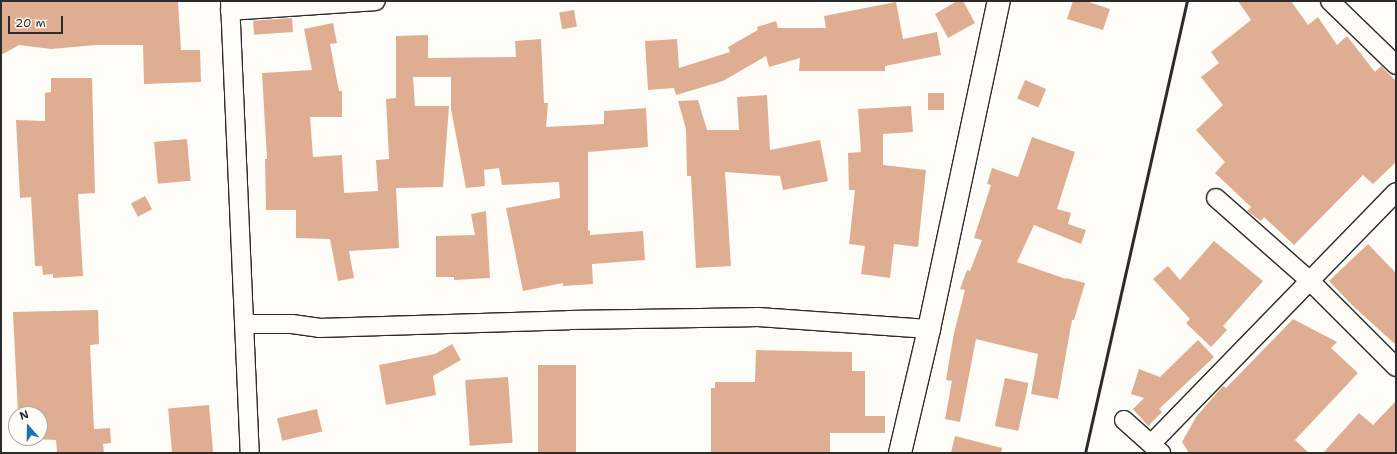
<!DOCTYPE html>
<html>
<head>
<meta charset="utf-8">
<style>
	body { margin:0 }
	#map { position:relative; width:1397px; height:454px; overflow:hidden; background:#fdfcf7; font-family:"Shantell Sans",sans-serif }
	div>[style] { position:absolute }
	[style*='--x'] { left:calc(var(--x)*1px); top:calc(var(--y)*1px); width:calc(var(--w)*1px); rotate:calc(var(--a)*1deg) }
	.building>* { inset:0; background:#dfae92; transform-origin:0 0 }
	.roads { filter:drop-shadow(1px 0 #2b2b2b) drop-shadow(-1px 0 #2b2b2b) drop-shadow(0 1px #2b2b2b) drop-shadow(0 -1px #2b2b2b) }
	.minor>* { height:18px; margin:-9px; padding:0 9px; transform-origin:9px; border-radius:9px; background:#fdfcf7 }
	.tertiary>* { height:22px; margin:-11px; padding:0 11px; transform-origin:11px; border-radius:11px; background:#fdfcf7 }
	.rail>* { height:3px; margin:-1.5px; padding:0 1.5px; transform-origin:1.5px; border-radius:1.5px; background:#2b2b2b }
	span { translate:-50% -50%; white-space:nowrap; text-align:center; line-height:1.15; -webkit-text-stroke:3px #fdfcf7; paint-order:stroke }
	.frame { position:absolute; inset:0; border:2px solid #2b2b2b; pointer-events:none }
	.north { position:absolute; left:8px; top:406px; width:40px; height:40px; box-sizing:border-box; background:#fdfcf7; border:1px solid #a9a8a5; border-radius:50%; rotate:340deg; font-size:11px; font-weight:700; line-height:16px; text-align:center; color:#2b2b2b }
	.north::after { content:''; display:block; margin:auto; width:14px; height:18px; background:#1f6fb2; clip-path:polygon(50% 0,100% 100%,50% 72%,0 100%) }
	.scale { position:absolute; left:8px; top:16px; width:55px; height:18px; box-sizing:border-box; border:2px solid #2b2b2b; border-top:0; padding-left:5px; font-size:12px; line-height:14px; white-space:nowrap; color:#2b2b2b; -webkit-text-stroke:3px #fdfcf7; paint-order:stroke }
</style>
</head>
<body>
<div id="map">
	<div class="building">
		<i style="clip-path:polygon(1px 1px,178px 1px,181px 50px,200px 50px,201px 82px,144px 84px,143px 45px,96px 45px,51px 49px,19px 45px,1px 55px)"></i>
		<i style="clip-path:polygon(957px 1px,963px 1px,975px 23px,948px 38px,935px 14px)"></i>
		<i style="clip-path:polygon(1073px 1px,1086px 1px,1110px 9px,1103px 30px,1067px 19px)"></i>
		<i style="clip-path:polygon(1238px 1px,1291px 1px,1308px 25px,1318px 17px,1337px 45px,1347px 36px,1375px 72px,1381px 66px,1396px 81px,1396px 162px,1373px 184px,1363px 175px,1294px 245px,1264px 217px,1261px 221px,1247px 211px,1251px 207px,1215px 173px,1225px 162px,1196px 130px,1223px 105px,1201px 77px,1219px 63px,1211px 52px,1251px 20px)"></i>
		<i style="clip-path:polygon(896px 2px,903px 39px,937px 32px,941px 55px,885px 66px,885px 71px,799px 71px,800px 58px,769px 67px,766px 56px,723px 81px,676px 95px,674px 88px,648px 90px,645px 41px,677px 39px,679px 68px,730px 52px,728px 47px,758px 30px,757px 27px,776px 21px,778px 28px,826px 28px,824px 16px)"></i>
		<i style="left:574px;top:10px;width:17px;height:15px;rotate:80deg"></i>
		<i style="left:292px;top:18px;width:14px;height:39px;rotate:86deg"></i>
		<i style="clip-path:polygon(333px 23px,337px 43px,330px 44px,339px 91px,342px 91px,342px 117px,310px 117px,313px 157px,342px 155px,344px 193px,378px 191px,376px 160px,389px 159px,386px 99px,396px 98px,396px 36px,428px 35px,428px 58px,516px 57px,515px 41px,541px 39px,544px 103px,548px 103px,546px 127px,604px 124px,604px 111px,646px 108px,648px 147px,588px 152px,588px 231px,590px 230px,590px 235px,643px 231px,645px 260px,592px 264px,593px 284px,563px 286px,563px 283px,523px 291px,506px 208px,560px 198px,559px 182px,502px 185px,499px 168px,484px 170px,485px 186px,466px 188px,451px 109px,451px 77px,413px 77px,415px 106px,449px 106px,443px 187px,396px 188px,399px 248px,349px 251px,354px 278px,338px 281px,330px 239px,296px 238px,296px 210px,266px 210px,265px 159px,267px 159px,262px 73px,312px 70px,304px 29px)"></i>
		<i style="clip-path:polygon(51px 78px,92px 78px,95px 193px,78px 194px,83px 276px,53px 278px,53px 274px,43px 275px,42px 266px,35px 266px,31px 197px,20px 198px,16px 120px,45px 121px,45px 93px,51px 92px)"></i>
		<i style="left:1025px;top:80px;width:23px;height:20px;rotate:23deg"></i>
		<i style="left:928px;top:93px;width:16px;height:17px"></i>
		<i style="clip-path:polygon(767px 95px,770px 150px,820px 140px,828px 181px,783px 190px,780px 176px,725px 172px,731px 266px,696px 268px,691px 176px,687px 176px,686px 129px,678px 101px,698px 100px,707px 130px,739px 130px,737px 97px)"></i>
		<i style="clip-path:polygon(911px 106px,913px 132px,883px 134px,883px 165px,926px 170px,918px 247px,894px 244px,890px 278px,861px 274px,865px 246px,849px 244px,855px 190px,849px 190px,848px 153px,861px 152px,858px 109px)"></i>
		<i style="clip-path:polygon(1032px 137px,1075px 152px,1057px 209px,1071px 213px,1068px 224px,1086px 230px,1081px 244px,1034px 225px,1017px 262px,1066px 279px,1066px 278px,1085px 283px,1074px 320px,1072px 320px,1058px 399px,1031px 394px,1038px 354px,976px 339px,960px 422px,945px 419px,952px 381px,946px 380px,954px 333px,965px 290px,960px 289px,967px 270px,970px 271px,982px 240px,974px 238px,991px 185px,987px 184px,992px 168px,1018px 177px)"></i>
		<i style="left:187px;top:139px;width:42px;height:33px;rotate:85deg"></i>
		<i style="left:145px;top:196px;width:15px;height:16px;rotate:62deg"></i>
		<i style="clip-path:polygon(486px 211px,490px 278px,454px 280px,454px 277px,436px 277px,436px 236px,475px 235px,471px 214px)"></i>
		<i style="clip-path:polygon(1214px 241px,1263px 281px,1223px 326px,1227px 330px,1211px 347px,1186px 323px,1190px 319px,1153px 279px,1168px 266px,1180px 280px)"></i>
		<i style="clip-path:polygon(1368px 244px,1396px 273px,1396px 345px,1353px 306px,1329px 281px)"></i>
		<i style="clip-path:polygon(98px 310px,99px 344px,90px 345px,94px 429px,110px 428px,111px 443px,103px 444px,104px 453px,57px 453px,56px 440px,31px 439px,40px 438px,40px 414px,18px 414px,13px 312px)"></i>
		<i style="clip-path:polygon(1293px 319px,1337px 342px,1331px 348px,1358px 373px,1295px 440px,1309px 453px,1189px 453px,1182px 442px,1196px 417px,1223px 386px,1226px 388px)"></i>
		<i style="clip-path:polygon(1198px 340px,1214px 357px,1159px 409px,1162px 412px,1148px 426px,1133px 409px,1144px 398px,1131px 394px,1139px 369px,1160px 377px)"></i>
		<i style="clip-path:polygon(452px 344px,461px 360px,433px 376px,436px 395px,386px 405px,379px 365px,435px 354px)"></i>
		<i style="clip-path:polygon(756px 350px,852px 352px,852px 371px,865px 371px,865px 416px,885px 416px,885px 433px,830px 433px,830px 453px,711px 453px,711px 388px,715px 388px,715px 382px,755px 382px)"></i>
		<i style="left:538px;top:365px;width:38px;height:88px"></i>
		<i style="left:508px;top:377px;width:66px;height:43px;rotate:86deg"></i>
		<i style="left:1005px;top:378px;width:24px;height:49px;rotate:12deg"></i>
		<i style="clip-path:polygon(1396px 401px,1396px 453px,1323px 453px,1359px 413px,1373px 425px)"></i>
		<i style="left:209px;top:405px;width:48px;height:41px;rotate:85deg"></i>
		<i style="left:317px;top:409px;width:23px;height:41px;rotate:77deg"></i>
		<i style="clip-path:polygon(955px 436px,1002px 448px,1001px 453px,951px 453px)"></i>
	</div>
	<div class="roads">
		<div class="minor">
			<i style="--x:230;--y:1;--w:452;--a:87.5"></i>
			<i style="--x:1330;--y:1;--w:92;--a:44.1"></i>
			<i style="--x:230;--y:11;--w:146;--a:-3.9"></i>
			<i style="--x:1216;--y:198;--w:124;--a:41.4"></i>
			<i style="--x:1309;--y:280;--w:123;--a:45"></i>
			<i style="--x:246;--y:324;--w:46;--a:0"></i>
			<i style="--x:292;--y:324;--w:27;--a:8"></i>
			<i style="--x:319;--y:328;--w:250;--a:-1.8"></i>
			<i style="--x:569;--y:320;--w:189;--a:-0.9"></i>
			<i style="--x:758;--y:317;--w:171;--a:4"></i>
			<i style="--x:1124;--y:420;--w:50;--a:41.7"></i>
			<i style="--x:1151;--y:444;--w:351;--a:-45.8"></i>
		</div>
		<div class="tertiary">
			<i style="--x:900;--y:453;--w:127;--a:-76.8"></i>
			<i style="--x:929;--y:329;--w:335;--a:-78"></i>
		</div>
	</div>
	<div class="rail">
		<i style="--x:1085;--y:453;--w:463;--a:-77.3"></i>
	</div>
	<div class="frame"></div>
	<div class="north">N</div>
	<div class="scale">20 m</div>
</div>
</body>
</html>
